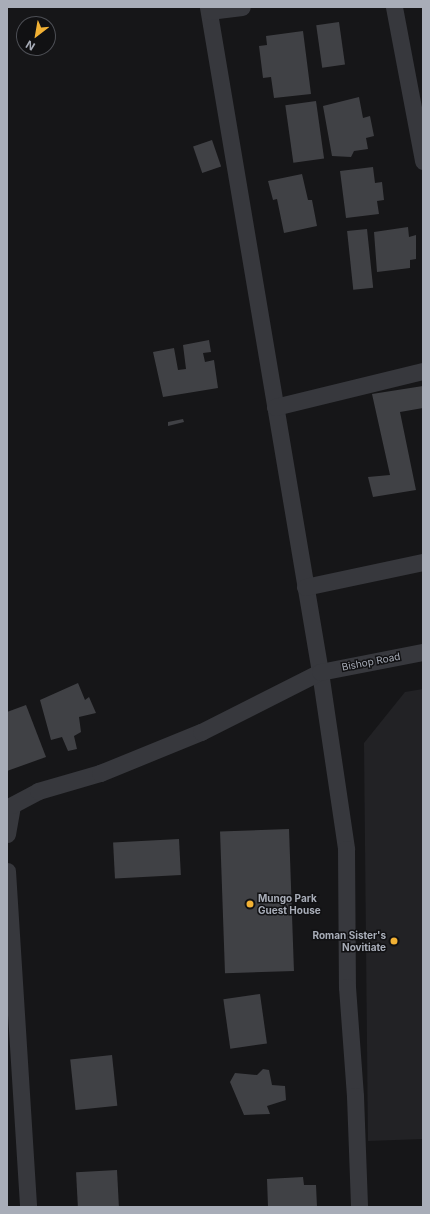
<!DOCTYPE html>
<html>
<head>
<meta charset="utf-8">
<style>
	body { margin:0 }
	#map { position:relative; width:430px; height:1214px; overflow:hidden; background:#161618; font-family:Inter,sans-serif }
	div>[style] { position:absolute }
	[style*='--x'] { left:calc(var(--x)*1px); top:calc(var(--y)*1px); width:calc(var(--w)*1px); rotate:calc(var(--a)*1deg) }
	.built>* { inset:0; background:#222225 }
	.building>* { inset:0; background:#404145; transform-origin:0 0 }
	.minor>* { height:17px; margin:-8.5px; padding:0 8.5px; transform-origin:8.5px; border-radius:8.5px; background:#37383d }
	.dots>* { width:11px; height:11px; translate:-50% -50%; box-sizing:border-box; border:2px solid #111113; border-radius:50% }
	span { translate:-50% -50%; white-space:nowrap; text-align:center; line-height:1.15; -webkit-text-stroke:3px #111113; paint-order:stroke }
	.street-label { font-size:10px; color:#a8adb8 }
	.poi-label { font-size:10px; color:#a8adb8; font-weight:700 }
	.left { translate:0 -50%; text-align:left }
	.right { translate:-100% -50%; text-align:right }
	.frame { position:absolute; inset:0; border:8px solid #a8adb8; pointer-events:none }
	.north { position:absolute; left:16px; top:16px; width:40px; height:40px; box-sizing:border-box; background:#111113; border:1px solid #4d4f55; border-radius:50%; rotate:211deg; font-size:11px; font-weight:700; line-height:16px; text-align:center; color:#a8adb8 }
	.north::after { content:''; display:block; margin:auto; width:14px; height:18px; background:#f2b134; clip-path:polygon(50% 0,100% 100%,50% 72%,0 100%) }
</style>
</head>
<body>
<div id="map">
	<div class="built">
		<i style="clip-path:polygon(423px 689px,423px 1139px,368px 1141px,364px 743px,405px 692px)"></i>
	</div>
	<div class="building">
		<i style="left:339px;top:22px;width:43px;height:23px;rotate:82deg"></i>
		<i style="clip-path:polygon(303px 31px,311px 94px,274px 98px,271px 77px,263px 78px,259px 46px,267px 45px,266px 36px)"></i>
		<i style="clip-path:polygon(359px 97px,363px 118px,370px 116px,374px 136px,366px 138px,368px 149px,354px 151px,351px 157px,332px 156px,323px 106px)"></i>
		<i style="left:316px;top:101px;width:58px;height:31px;rotate:82deg"></i>
		<i style="left:212px;top:140px;width:28px;height:20px;rotate:71deg"></i>
		<i style="clip-path:polygon(373px 167px,375px 183px,382px 182px,384px 200px,377px 201px,379px 214px,346px 218px,340px 171px)"></i>
		<i style="clip-path:polygon(302px 174px,308px 200px,312px 200px,317px 226px,284px 233px,277px 199px,273px 200px,268px 181px)"></i>
		<i style="clip-path:polygon(408px 227px,409px 237px,416px 235px,416px 259px,410px 260px,410px 268px,377px 272px,374px 232px)"></i>
		<i style="left:367px;top:229px;width:59px;height:20px;rotate:84deg"></i>
		<i style="clip-path:polygon(209px 340px,211px 352px,203px 353px,205px 362px,214px 360px,218px 388px,163px 397px,153px 352px,174px 348px,178px 370px,186px 369px,183px 345px)"></i>
		<i style="clip-path:polygon(423px 386px,423px 408px,400px 412px,416px 490px,373px 497px,368px 477px,390px 475px,372px 394px)"></i>
		<i style="clip-path:polygon(183px 419px,184px 422px,168px 426px,168px 422px)"></i>
		<i style="clip-path:polygon(78px 683px,85px 700px,89px 697px,96px 713px,79px 717px,81px 732px,74px 736px,77px 749px,68px 751px,62px 737px,51px 740px,40px 700px)"></i>
		<i style="clip-path:polygon(26px 705px,46px 757px,7px 771px,7px 712px)"></i>
		<i style="left:289px;top:829px;width:142px;height:69px;rotate:88deg"></i>
		<i style="left:179px;top:839px;width:36px;height:66px;rotate:87deg"></i>
		<i style="left:260px;top:994px;width:50px;height:37px;rotate:82deg"></i>
		<i style="left:112px;top:1055px;width:51px;height:42px;rotate:84deg"></i>
		<i style="clip-path:polygon(263px 1069px,269px 1070px,272px 1085px,285px 1086px,286px 1100px,267px 1106px,270px 1114px,244px 1115px,230px 1082px,235px 1073px,257px 1075px)"></i>
		<i style="left:117px;top:1170px;width:37px;height:41px;rotate:87deg"></i>
		<i style="clip-path:polygon(303px 1177px,304px 1185px,316px 1185px,317px 1207px,268px 1207px,267px 1179px)"></i>
	</div>
	<div class="minor">
		<i style="--x:208;--y:7;--w:674;--a:80.44"></i>
		<i style="--x:320;--y:672;--w:179;--a:81.6"></i>
		<i style="--x:346;--y:849;--w:138;--a:89.6"></i>
		<i style="--x:347;--y:987;--w:109;--a:85.8"></i>
		<i style="--x:355;--y:1096;--w:111;--a:87.9"></i>
		<i style="--x:394;--y:7;--w:157;--a:79.3"></i>
		<i style="--x:209;--y:11;--w:33;--a:-7"></i>
		<i style="--x:275;--y:407;--w:152;--a:-13.7"></i>
		<i style="--x:305;--y:587;--w:121;--a:-12"></i>
		<i style="--x:7;--y:834;--w:29;--a:-80"></i>
		<i style="--x:12;--y:805;--w:30;--a:-28"></i>
		<i style="--x:38;--y:791;--w:65;--a:-16.2"></i>
		<i style="--x:100;--y:773;--w:109;--a:-22.1"></i>
		<i style="--x:201;--y:732;--w:133;--a:-26.8"></i>
		<i style="--x:320;--y:672;--w:105;--a:-11"></i>
		<i style="--x:7;--y:871;--w:337;--a:86.4"></i>
	</div>
	<div class="dots">
		<i style="left:250px;top:904px;background:#f2b134"></i>
		<i style="left:394px;top:941px;background:#f2b134"></i>
	</div>
	<div class="street-label">
		<span style="left:371px;top:662px;rotate:-11deg">Bishop Road</span>
	</div>
	<div class="poi-label">
		<span class="left" style="left:258px;top:904px">Mungo Park<br>Guest House</span>
		<span class="right" style="left:386px;top:941px">Roman Sister's<br>Novitiate</span>
	</div>
	<div class="frame"></div>
	<div class="north">N</div>
</div>
</body>
</html>
